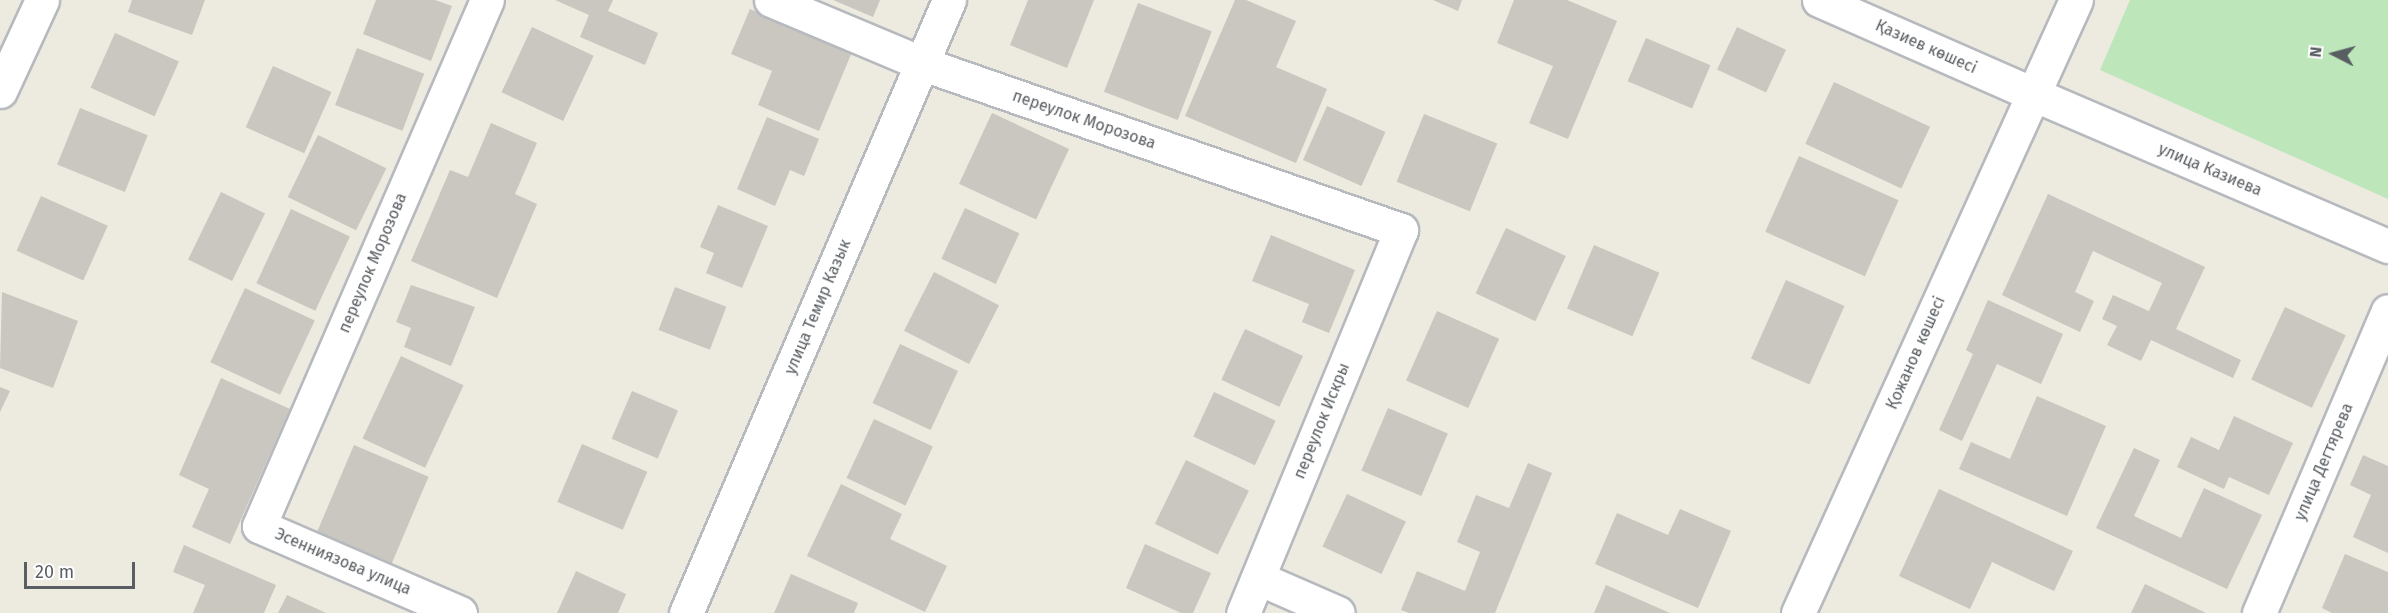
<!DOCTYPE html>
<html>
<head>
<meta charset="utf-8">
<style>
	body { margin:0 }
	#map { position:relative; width:2388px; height:613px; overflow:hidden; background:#edeae0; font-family:"Fira Sans",sans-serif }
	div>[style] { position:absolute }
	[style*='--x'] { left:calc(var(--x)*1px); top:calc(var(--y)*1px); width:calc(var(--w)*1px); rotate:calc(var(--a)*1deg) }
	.green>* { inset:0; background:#bde6bb }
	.building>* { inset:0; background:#cac6c0; transform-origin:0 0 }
	.roads { filter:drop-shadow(2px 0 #b6b9be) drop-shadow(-2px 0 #b6b9be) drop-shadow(0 2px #b6b9be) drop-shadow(0 -2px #b6b9be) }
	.street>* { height:33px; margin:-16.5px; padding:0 16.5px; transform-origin:16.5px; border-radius:16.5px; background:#fff }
	.secondary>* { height:33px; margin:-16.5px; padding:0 16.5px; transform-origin:16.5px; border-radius:16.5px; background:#fff }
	span { translate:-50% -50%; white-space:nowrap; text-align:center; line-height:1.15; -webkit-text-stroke:5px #fff; paint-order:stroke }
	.street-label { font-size:16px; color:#595e62 }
	.north { position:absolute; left:2304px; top:24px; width:60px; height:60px; -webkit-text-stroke:4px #fff; paint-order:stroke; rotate:276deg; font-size:16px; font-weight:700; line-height:24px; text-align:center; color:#595e62 }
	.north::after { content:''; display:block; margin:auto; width:21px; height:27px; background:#595e62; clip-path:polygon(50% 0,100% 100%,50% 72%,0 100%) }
	.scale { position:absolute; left:24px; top:562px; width:111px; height:27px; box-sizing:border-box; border:3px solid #595e62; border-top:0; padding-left:8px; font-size:18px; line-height:21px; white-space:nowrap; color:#595e62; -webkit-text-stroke:4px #fff; paint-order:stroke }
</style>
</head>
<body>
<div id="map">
	<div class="green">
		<i style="clip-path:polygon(2130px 0,2388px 0,2388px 199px,2100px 70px)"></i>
	</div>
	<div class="building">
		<i style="clip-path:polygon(132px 0,205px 0,192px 35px,128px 12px)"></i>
		<i style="clip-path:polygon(376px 0,435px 0,452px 6px,431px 61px,363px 34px)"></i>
		<i style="clip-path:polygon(555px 0,613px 0,608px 11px,658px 33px,645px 65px,580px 37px,589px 15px)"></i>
		<i style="clip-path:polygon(833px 0,880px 0,873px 17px)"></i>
		<i style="clip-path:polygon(1028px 0,1094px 0,1067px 68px,1010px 45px)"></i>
		<i style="clip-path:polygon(1235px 0,1246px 0,1296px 21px,1276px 67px,1327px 89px,1296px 163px,1185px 116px)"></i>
		<i style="clip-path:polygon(1433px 0,1462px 0,1458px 11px)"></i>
		<i style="clip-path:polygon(1514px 0,1567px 0,1617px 21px,1568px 139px,1529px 123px,1553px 66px,1497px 43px)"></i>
		<i style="left:1138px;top:3px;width:79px;height:95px;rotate:21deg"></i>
		<i style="clip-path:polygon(750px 9px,852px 52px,819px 131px,758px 105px,772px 71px,731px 54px)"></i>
		<i style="left:532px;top:27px;width:68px;height:72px;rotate:25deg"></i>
		<i style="left:1737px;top:27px;width:54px;height:47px;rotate:25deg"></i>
		<i style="left:115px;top:33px;width:70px;height:60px;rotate:24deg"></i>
		<i style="left:1646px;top:38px;width:70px;height:47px;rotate:23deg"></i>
		<i style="left:357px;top:48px;width:72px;height:61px;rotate:21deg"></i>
		<i style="left:273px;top:66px;width:64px;height:67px;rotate:24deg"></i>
		<i style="left:1834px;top:82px;width:106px;height:68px;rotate:25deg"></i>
		<i style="left:1327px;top:106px;width:64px;height:59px;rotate:24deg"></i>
		<i style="left:80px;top:108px;width:73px;height:61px;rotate:22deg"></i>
		<i style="left:992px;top:113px;width:85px;height:78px;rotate:25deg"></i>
		<i style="left:1424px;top:114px;width:79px;height:73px;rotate:22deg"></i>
		<i style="clip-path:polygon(767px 117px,819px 139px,804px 176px,790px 170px,775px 206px,737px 189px)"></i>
		<i style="clip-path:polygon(491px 123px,537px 143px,515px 194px,537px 204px,497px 298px,411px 261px,450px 170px,468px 177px)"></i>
		<i style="left:318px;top:135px;width:76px;height:69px;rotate:26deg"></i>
		<i style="left:1799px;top:156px;width:109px;height:83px;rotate:24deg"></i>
		<i style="left:221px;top:192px;width:49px;height:75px;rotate:26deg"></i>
		<i style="clip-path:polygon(2048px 194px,2205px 267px,2176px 329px,2241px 360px,2233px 378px,2151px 340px,2141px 361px,2107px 345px,2117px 326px,2102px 319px,2113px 295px,2149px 311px,2162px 283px,2093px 251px,2075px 292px,2094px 301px,2080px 332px,2002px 295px)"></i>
		<i style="left:41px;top:196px;width:73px;height:60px;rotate:24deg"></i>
		<i style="clip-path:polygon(718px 205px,768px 226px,742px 288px,706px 273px,714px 253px,700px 247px)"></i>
		<i style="left:965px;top:208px;width:60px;height:56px;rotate:25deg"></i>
		<i style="left:291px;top:209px;width:65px;height:82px;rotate:25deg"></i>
		<i style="left:1506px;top:228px;width:66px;height:72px;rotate:25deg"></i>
		<i style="clip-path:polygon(1271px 235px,1355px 270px,1329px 333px,1302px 322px,1309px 304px,1252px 281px)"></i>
		<i style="left:1594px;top:245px;width:71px;height:69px;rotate:23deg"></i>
		<i style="left:934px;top:272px;width:73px;height:66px;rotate:27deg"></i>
		<i style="left:1786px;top:280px;width:64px;height:86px;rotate:24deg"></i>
		<i style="clip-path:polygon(411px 285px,475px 307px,451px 366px,404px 347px,411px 328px,396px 322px)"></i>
		<i style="left:675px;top:287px;width:55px;height:46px;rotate:21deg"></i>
		<i style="left:245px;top:288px;width:77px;height:82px;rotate:25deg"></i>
		<i style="clip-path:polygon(2px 292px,78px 321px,53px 388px,0 368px)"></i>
		<i style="clip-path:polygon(1988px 300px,2063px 334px,2041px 384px,1997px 364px,1962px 441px,1939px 430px,1973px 354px,1966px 350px)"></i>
		<i style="left:2285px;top:307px;width:67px;height:80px;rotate:25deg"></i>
		<i style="left:1437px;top:311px;width:68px;height:76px;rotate:24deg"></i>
		<i style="left:1245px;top:329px;width:64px;height:56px;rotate:25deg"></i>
		<i style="left:900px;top:344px;width:64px;height:65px;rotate:25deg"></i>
		<i style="left:401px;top:356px;width:69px;height:91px;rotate:25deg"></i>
		<i style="clip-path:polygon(221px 378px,290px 409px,230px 544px,192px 527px,209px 489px,179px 475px)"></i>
		<i style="clip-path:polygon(0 387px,10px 391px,0 412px)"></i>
		<i style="left:632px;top:391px;width:50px;height:52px;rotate:23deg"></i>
		<i style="left:1214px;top:392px;width:68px;height:49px;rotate:25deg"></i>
		<i style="clip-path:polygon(2037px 396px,2106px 426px,2067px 516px,1959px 469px,1971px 442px,2010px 459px)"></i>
		<i style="left:1388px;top:408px;width:65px;height:68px;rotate:23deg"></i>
		<i style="clip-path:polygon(2234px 416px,2293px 443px,2269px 495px,2229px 477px,2224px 489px,2177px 467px,2191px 437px,2219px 450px)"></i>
		<i style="left:874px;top:419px;width:65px;height:65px;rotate:25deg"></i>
		<i style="left:582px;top:444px;width:71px;height:63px;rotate:23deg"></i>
		<i style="left:354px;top:445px;width:81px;height:94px;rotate:23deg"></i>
		<i style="clip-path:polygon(2134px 448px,2160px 460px,2134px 516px,2181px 538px,2204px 488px,2262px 515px,2227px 589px,2096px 528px)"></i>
		<i style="clip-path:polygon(2363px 455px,2388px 466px,2388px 553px,2353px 537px,2371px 495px,2350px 485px)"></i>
		<i style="left:1186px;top:460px;width:70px;height:71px;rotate:26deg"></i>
		<i style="clip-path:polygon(1528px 463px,1552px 473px,1495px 613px,1409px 613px,1401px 610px,1417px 571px,1465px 591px,1480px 552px,1457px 542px,1476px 495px,1509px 508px)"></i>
		<i style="clip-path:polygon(841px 484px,902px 514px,890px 539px,947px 566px,925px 612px,807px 556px)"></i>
		<i style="clip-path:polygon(1939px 489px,2073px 551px,2054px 591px,1992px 562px,1970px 609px,1899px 576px)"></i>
		<i style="left:1347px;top:494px;width:65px;height:58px;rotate:25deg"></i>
		<i style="clip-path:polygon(1680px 509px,1731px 531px,1698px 608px,1595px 564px,1617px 513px,1668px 535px)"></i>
		<i style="clip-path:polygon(1145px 544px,1211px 573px,1193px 613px,1181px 613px,1126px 588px)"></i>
		<i style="clip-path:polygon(184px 545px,276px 585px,264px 613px,193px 613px,205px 585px,173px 572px)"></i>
		<i style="clip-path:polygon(2345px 554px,2388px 572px,2388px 613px,2332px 613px,2322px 608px)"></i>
		<i style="clip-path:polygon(576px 571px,626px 594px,618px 613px,557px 613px)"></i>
		<i style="clip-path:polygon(791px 574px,858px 603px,854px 613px,774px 613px)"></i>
		<i style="clip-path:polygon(2145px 584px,2206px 613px,2131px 613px)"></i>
		<i style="clip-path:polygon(1606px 585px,1670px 613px,1594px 613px)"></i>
		<i style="clip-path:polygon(287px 595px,326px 613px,278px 613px)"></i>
	</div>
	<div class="roads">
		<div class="street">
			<i style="--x:771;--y:0;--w:165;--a:22.8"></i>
			<i style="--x:923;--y:64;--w:506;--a:19.15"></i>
			<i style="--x:1401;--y:230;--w:414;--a:112.4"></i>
			<i style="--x:0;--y:91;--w:100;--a:-65.2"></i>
			<i style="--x:2033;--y:94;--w:386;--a:23.2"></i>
			<i style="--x:1258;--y:578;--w:87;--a:23.6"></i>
			<i style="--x:460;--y:613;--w:219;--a:-156.6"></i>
			<i style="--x:259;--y:526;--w:573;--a:-66.57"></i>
			<i style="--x:686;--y:613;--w:667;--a:-66.78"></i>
			<i style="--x:2259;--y:613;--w:328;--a:-66.9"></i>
		</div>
		<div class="secondary">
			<i style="--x:1819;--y:0;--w:234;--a:23.7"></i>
			<i style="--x:1798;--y:613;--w:673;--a:-65.61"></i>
		</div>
	</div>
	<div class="street-label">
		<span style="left:1926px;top:47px;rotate:24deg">Қазиев көшесі</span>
		<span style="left:1084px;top:120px;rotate:19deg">переулок Морозова</span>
		<span style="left:2210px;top:170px;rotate:23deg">улица Казиева</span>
		<span style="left:373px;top:263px;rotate:-67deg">переулок Морозова</span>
		<span style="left:818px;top:307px;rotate:-67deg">улица Темир Казык</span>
		<span style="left:1916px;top:353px;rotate:-66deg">Қожанов көшесі</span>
		<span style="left:1322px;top:421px;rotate:-68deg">переулок Искры</span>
		<span style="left:2324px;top:462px;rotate:-67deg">улица Дегтярева</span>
		<span style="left:343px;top:562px;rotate:23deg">Эсенниязова улица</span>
	</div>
	<div class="north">N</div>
	<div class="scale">20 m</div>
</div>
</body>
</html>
